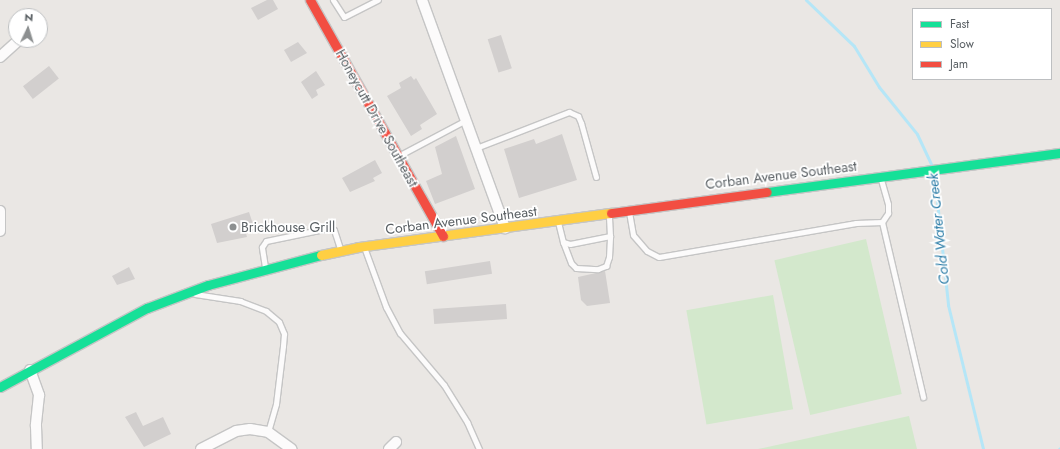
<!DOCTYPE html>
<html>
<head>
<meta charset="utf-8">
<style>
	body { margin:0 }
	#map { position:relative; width:1060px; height:449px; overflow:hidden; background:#eae7e4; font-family:Jost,sans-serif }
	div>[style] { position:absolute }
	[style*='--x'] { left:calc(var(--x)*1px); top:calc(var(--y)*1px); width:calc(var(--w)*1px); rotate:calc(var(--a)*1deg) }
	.green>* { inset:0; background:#d3e8cc; transform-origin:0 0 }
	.stream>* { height:3px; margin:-1.5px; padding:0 1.5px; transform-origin:1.5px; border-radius:1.5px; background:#b5e6f7 }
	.building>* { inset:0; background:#d2cfce; transform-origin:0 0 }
	.roads { filter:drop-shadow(1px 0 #c5c5c5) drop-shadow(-1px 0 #c5c5c5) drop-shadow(0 1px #c5c5c5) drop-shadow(0 -1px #c5c5c5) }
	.lane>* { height:5px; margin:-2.5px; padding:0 2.5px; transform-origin:2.5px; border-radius:2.5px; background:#fcfbfb }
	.street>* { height:10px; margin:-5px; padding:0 5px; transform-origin:5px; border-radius:5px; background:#fcfbfb }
	.fast>* { height:9px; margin:-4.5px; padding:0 4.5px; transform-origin:4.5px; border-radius:4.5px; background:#16e098 }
	.slow>* { height:9px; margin:-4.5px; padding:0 4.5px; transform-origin:4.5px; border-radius:4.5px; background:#ffcf43 }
	.jam>* { height:9px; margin:-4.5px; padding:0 4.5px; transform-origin:4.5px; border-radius:4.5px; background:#f24e42 }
	.dots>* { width:11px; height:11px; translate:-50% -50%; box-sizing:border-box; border:2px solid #fff; border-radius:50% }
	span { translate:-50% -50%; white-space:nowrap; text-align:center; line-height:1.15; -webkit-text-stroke:3.5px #fff; paint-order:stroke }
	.street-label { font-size:14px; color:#595f63 }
	.poi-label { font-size:14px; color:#595f63 }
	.left { translate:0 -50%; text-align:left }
	.water-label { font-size:15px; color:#2e7ea8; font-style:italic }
	.legend { position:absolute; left:912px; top:8px; width:140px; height:72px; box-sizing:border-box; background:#fff; border:1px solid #bdbfc1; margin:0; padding:5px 7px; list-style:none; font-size:12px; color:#595f63 }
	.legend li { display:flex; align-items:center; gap:8px; height:20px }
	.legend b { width:20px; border:1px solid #bdbfc1 }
	.north { position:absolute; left:8px; top:8px; width:40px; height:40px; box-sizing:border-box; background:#fff; border:1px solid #bdbfc1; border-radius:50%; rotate:4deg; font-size:11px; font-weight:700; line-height:16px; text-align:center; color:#595f63 }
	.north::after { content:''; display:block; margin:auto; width:14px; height:18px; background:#8c8f90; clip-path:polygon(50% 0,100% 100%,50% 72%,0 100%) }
</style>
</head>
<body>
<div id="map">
	<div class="green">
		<i style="left:866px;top:239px;width:159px;height:94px;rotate:77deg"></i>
		<i style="left:773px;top:295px;width:116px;height:88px;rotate:80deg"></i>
		<i style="clip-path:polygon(909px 416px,917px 449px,758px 449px)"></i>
	</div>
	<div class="stream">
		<i style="--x:806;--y:0;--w:66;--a:43.8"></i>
		<i style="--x:854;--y:46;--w:48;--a:58.6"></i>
		<i style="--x:879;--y:87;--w:60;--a:51"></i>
		<i style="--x:917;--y:134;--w:35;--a:65"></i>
		<i style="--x:934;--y:173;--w:133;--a:83.9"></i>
		<i style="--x:948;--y:305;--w:148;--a:76.3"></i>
		<i style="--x:1059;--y:449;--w:1;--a:-45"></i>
	</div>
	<div class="building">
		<i style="clip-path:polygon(267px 0,273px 0,278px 9px,258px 20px,251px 8px)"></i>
		<i style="left:501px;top:35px;width:35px;height:14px;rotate:72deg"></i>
		<i style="clip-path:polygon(298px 42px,307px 53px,291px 62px,284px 50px)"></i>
		<i style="left:49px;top:66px;width:16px;height:33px;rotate:52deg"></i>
		<i style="clip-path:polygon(316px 71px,325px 85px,316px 90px,318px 95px,312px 99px,301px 82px)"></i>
		<i style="clip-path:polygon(411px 76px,414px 80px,416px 78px,437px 114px,420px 125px,422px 129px,411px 136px,387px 96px,401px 88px,399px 83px)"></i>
		<i style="clip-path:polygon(562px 134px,577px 180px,519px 198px,504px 149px,534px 139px,536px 144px)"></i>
		<i style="clip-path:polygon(456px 136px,475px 189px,435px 204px,426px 181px,442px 174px,435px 147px)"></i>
		<i style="clip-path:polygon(375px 160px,382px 173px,373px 178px,375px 181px,350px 192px,342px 178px)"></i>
		<i style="clip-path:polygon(249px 212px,255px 230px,246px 233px,247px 237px,217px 243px,211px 224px)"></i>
		<i style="left:490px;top:261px;width:13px;height:66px;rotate:81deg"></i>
		<i style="clip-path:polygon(129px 267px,135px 279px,117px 285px,112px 276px)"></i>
		<i style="clip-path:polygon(605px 271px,610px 303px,587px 306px,581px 300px,578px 277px)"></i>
		<i style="left:506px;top:304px;width:15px;height:73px;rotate:86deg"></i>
		<i style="clip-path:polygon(136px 412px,143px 426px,163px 417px,171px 434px,144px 447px,125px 417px)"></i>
	</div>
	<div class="roads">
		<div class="lane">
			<i style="--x:333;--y:0;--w:20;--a:57"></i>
			<i style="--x:344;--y:17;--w:38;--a:-27"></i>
			<i style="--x:476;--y:148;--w:100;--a:-21.2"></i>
			<i style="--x:569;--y:112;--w:10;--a:24"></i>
			<i style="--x:578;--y:116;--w:8;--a:67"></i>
			<i style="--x:581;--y:123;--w:56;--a:74.5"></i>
			<i style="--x:400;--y:155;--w:75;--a:-27.9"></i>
			<i style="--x:629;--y:212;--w:23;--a:80"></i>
			<i style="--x:633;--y:235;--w:21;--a:49"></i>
			<i style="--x:647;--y:251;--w:13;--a:27"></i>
			<i style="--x:659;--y:257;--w:200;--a:-9.8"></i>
			<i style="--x:856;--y:223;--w:26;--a:-2"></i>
			<i style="--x:882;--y:222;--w:11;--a:-56"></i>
			<i style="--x:888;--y:213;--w:9;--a:-90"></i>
			<i style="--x:888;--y:204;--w:26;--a:-106"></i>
			<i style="--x:558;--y:222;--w:21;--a:76"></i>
			<i style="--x:563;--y:242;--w:7;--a:16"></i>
			<i style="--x:570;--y:244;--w:41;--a:-11.3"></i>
			<i style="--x:610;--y:236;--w:21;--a:-93"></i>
			<i style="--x:882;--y:222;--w:180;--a:76.8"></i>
			<i style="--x:563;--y:242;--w:22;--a:69"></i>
			<i style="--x:571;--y:263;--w:7;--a:45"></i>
			<i style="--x:576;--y:268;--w:22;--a:3"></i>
			<i style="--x:598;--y:269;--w:9;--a:-21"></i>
			<i style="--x:606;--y:266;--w:9;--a:-72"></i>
			<i style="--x:609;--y:257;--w:21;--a:-87"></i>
			<i style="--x:364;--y:247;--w:64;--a:69.9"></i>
			<i style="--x:386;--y:307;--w:30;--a:62"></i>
			<i style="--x:400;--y:333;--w:68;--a:49.8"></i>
			<i style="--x:444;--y:385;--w:44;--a:58.1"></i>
			<i style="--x:467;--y:422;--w:30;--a:66"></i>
			<i style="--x:265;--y:267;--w:20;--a:-99"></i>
			<i style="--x:262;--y:247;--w:7;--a:-56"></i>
			<i style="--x:266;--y:241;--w:64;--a:-11.7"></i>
			<i style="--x:329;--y:228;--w:5;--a:22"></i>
			<i style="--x:334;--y:230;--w:20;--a:72"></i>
			<i style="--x:195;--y:294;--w:46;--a:8.8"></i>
			<i style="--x:240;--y:301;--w:28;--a:21"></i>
			<i style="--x:266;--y:311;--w:17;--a:40"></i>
			<i style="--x:279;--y:322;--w:13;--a:67"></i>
			<i style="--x:284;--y:334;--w:12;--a:95"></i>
			<i style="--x:283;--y:346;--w:58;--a:96.9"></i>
			<i style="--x:276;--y:404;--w:29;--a:106"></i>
		</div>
		<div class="street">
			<i style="--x:422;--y:0;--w:243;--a:70"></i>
			<i style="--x:0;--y:57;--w:25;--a:-42"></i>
			<i style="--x:0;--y:211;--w:20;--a:90"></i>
			<i style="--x:30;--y:370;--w:27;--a:70"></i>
			<i style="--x:39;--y:395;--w:31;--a:96"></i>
			<i style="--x:36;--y:426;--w:23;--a:88"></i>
			<i style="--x:201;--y:449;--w:39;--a:-27"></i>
			<i style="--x:236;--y:431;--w:14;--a:-8"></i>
			<i style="--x:250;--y:429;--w:18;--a:9"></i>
			<i style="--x:268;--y:432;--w:29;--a:36"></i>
			<i style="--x:389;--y:449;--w:10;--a:-45"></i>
		</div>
		<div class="fast">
			<i style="--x:767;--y:192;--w:296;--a:-7.6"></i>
			<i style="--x:0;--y:387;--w:167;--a:-28.3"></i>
			<i style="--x:147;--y:308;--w:65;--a:-20.7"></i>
			<i style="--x:208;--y:285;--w:117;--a:-14.9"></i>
		</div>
		<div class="slow">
			<i style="--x:321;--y:255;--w:38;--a:-12"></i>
			<i style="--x:358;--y:247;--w:255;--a:-7.7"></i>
		</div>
		<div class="jam">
			<i style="--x:310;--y:0;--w:271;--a:60.6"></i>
			<i style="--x:611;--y:213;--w:157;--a:-7.7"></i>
		</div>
	</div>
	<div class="dots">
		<i style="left:233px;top:227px;background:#8c8f90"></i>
	</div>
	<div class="street-label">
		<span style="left:377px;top:118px;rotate:61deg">Honeycutt Drive Southeast</span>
		<span style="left:781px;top:175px;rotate:-7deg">Corban Avenue Southeast</span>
		<span style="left:461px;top:220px;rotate:-7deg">Corban Avenue Southeast</span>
	</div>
	<div class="poi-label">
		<span class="left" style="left:241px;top:227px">Brickhouse Grill</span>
	</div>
	<div class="water-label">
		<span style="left:939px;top:229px;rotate:-96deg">Cold Water Creek</span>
	</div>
	<ul class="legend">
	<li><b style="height:5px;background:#16e098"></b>Fast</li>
	<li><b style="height:5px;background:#ffcf43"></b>Slow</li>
	<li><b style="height:5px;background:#f24e42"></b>Jam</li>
	</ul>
	<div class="north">N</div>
</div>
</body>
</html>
